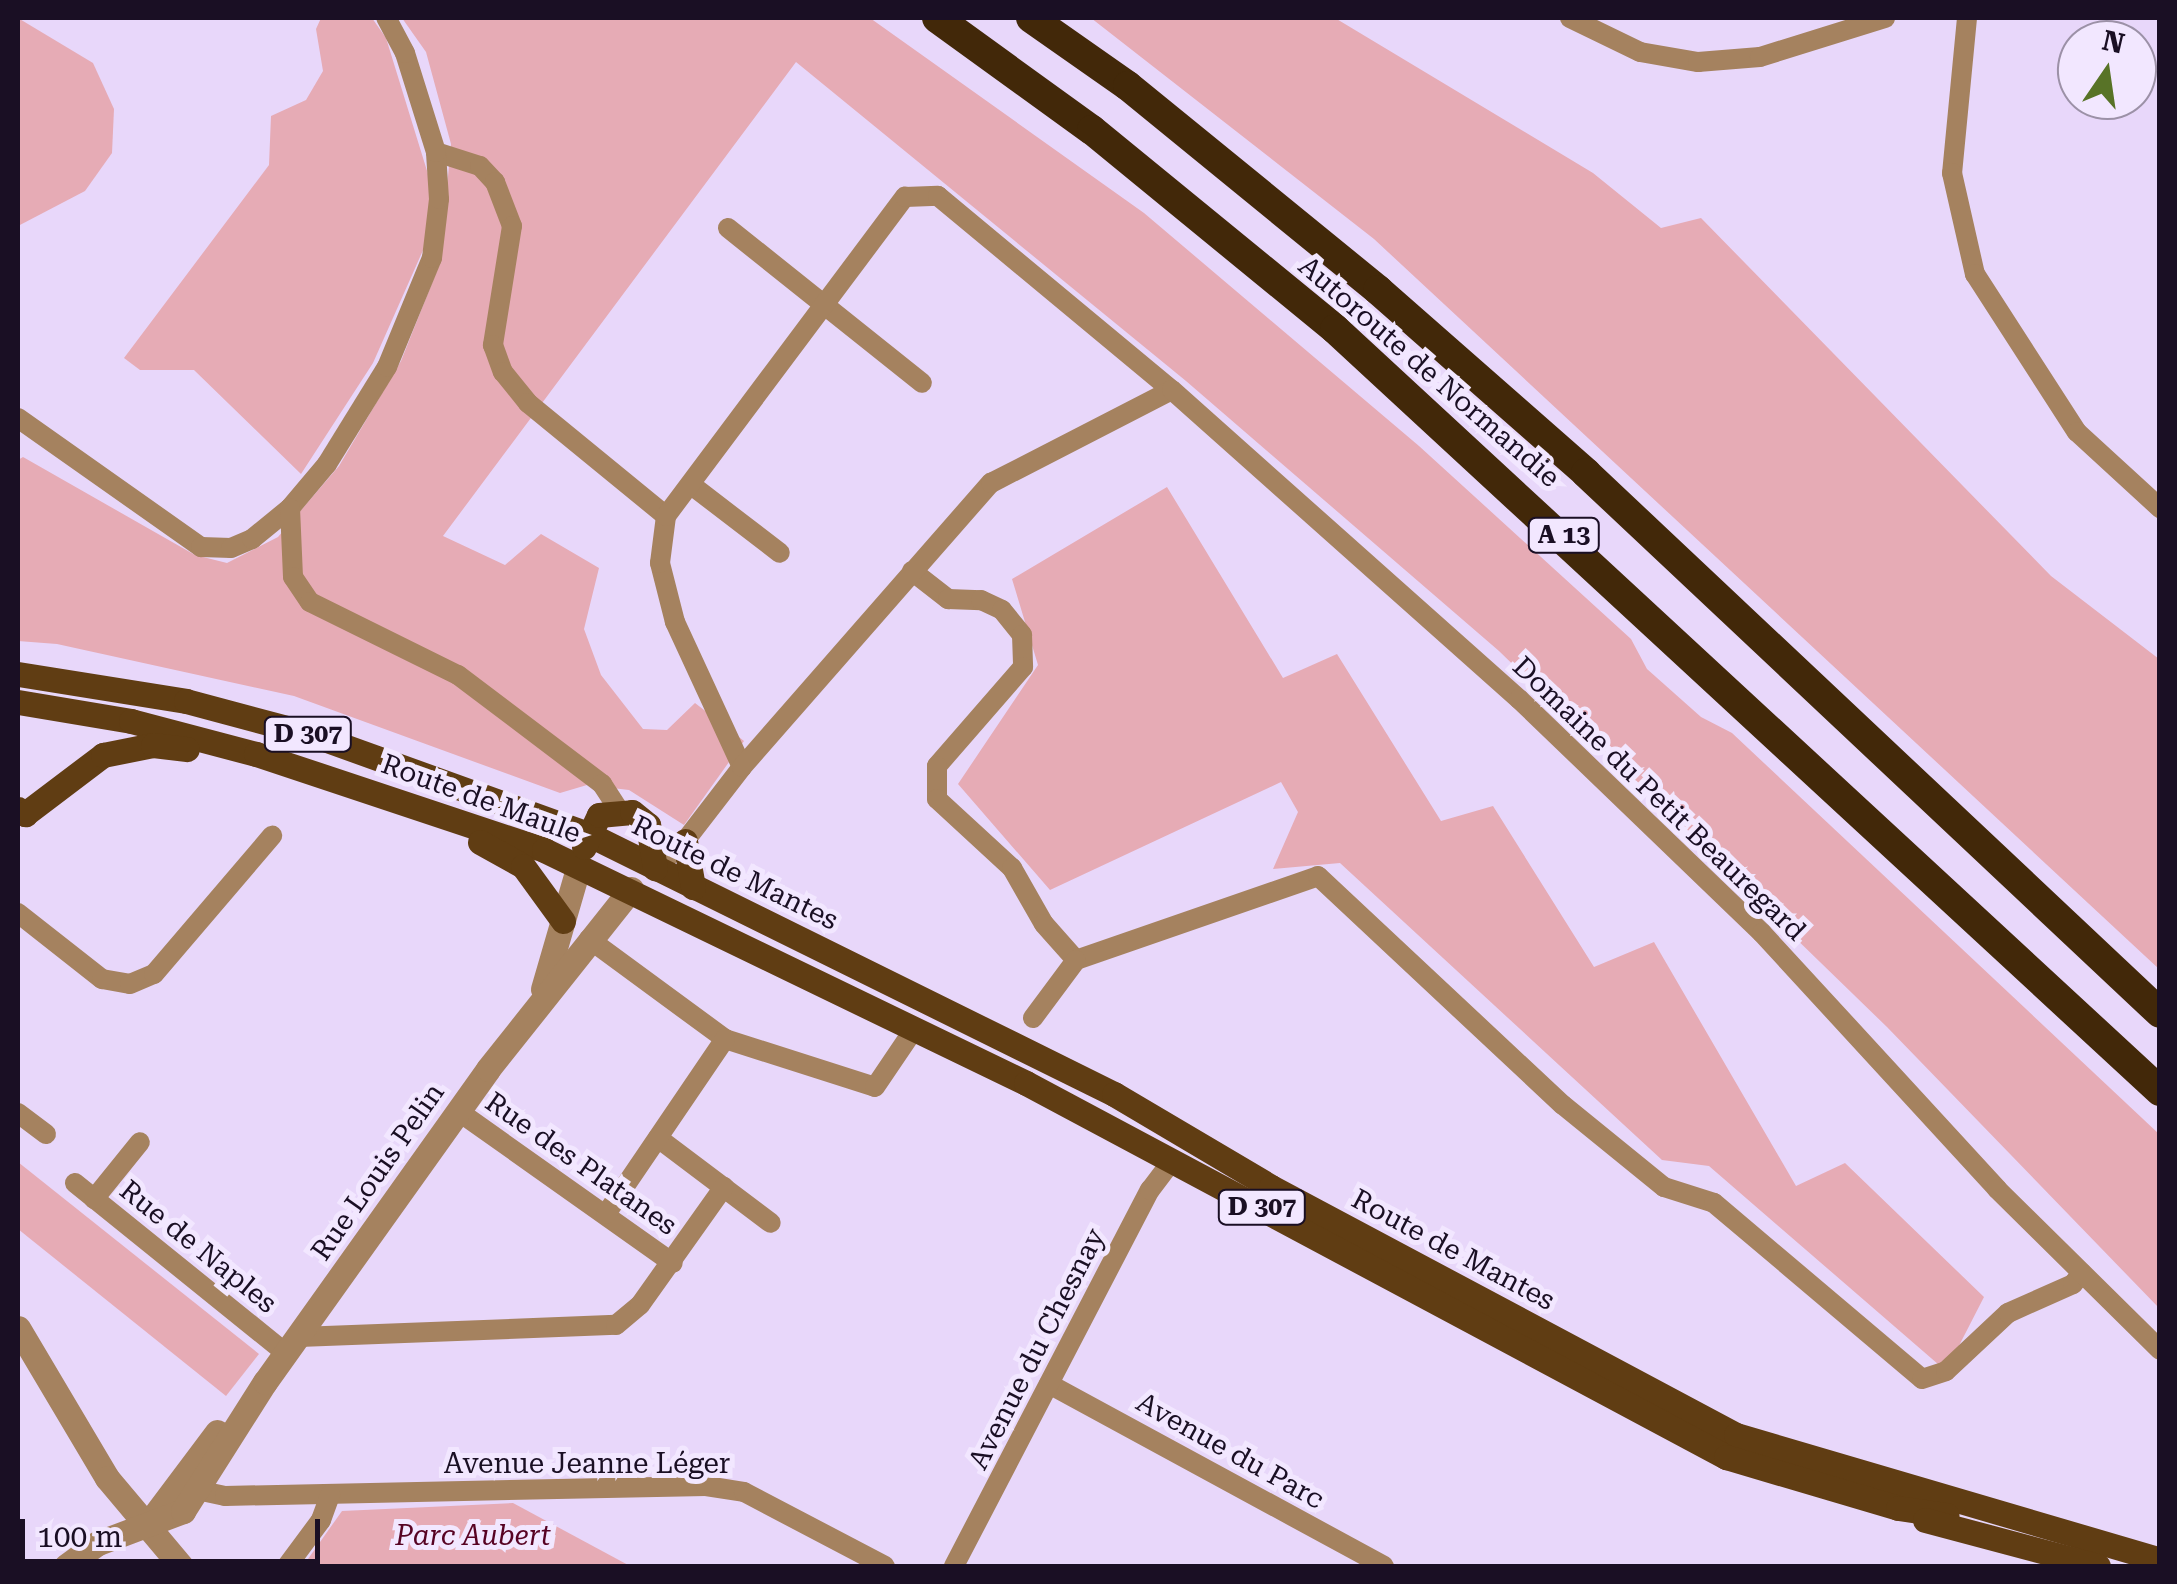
<!DOCTYPE html>
<html>
<head>
<meta charset="utf-8">
<style>
	body { margin:0 }
	#map { position:relative; width:2177px; height:1584px; overflow:hidden; background:#e8d7fa; font-family:"Roboto Serif",serif }
	div>[style] { position:absolute }
	[style*='--x'] { left:calc(var(--x)*1px); top:calc(var(--y)*1px); width:calc(var(--w)*1px); rotate:calc(var(--a)*1deg) }
	.green>* { inset:0; background:#e6abb5 }
	.minor>* { height:20px; margin:-10px; padding:0 10px; transform-origin:10px; border-radius:10px; background:#a5825f }
	.tertiary>* { height:25px; margin:-12.5px; padding:0 12.5px; transform-origin:12.5px; border-radius:12.5px; background:#a5825f }
	.primary>* { height:25px; margin:-12.5px; padding:0 12.5px; transform-origin:12.5px; border-radius:12.5px; background:#603d13 }
	.motorway>* { height:30px; margin:-15px; padding:0 15px; transform-origin:15px; border-radius:15px; background:#422809 }
	span { translate:-50% -50%; white-space:nowrap; text-align:center; line-height:1.15; -webkit-text-stroke:10px #f2e7ff; paint-order:stroke }
	.shield-label span { padding:2px 8px; background:#f2e7ff; border:2px solid; border-radius:8px; -webkit-text-stroke-width:0 }
	.shield-label { font-size:25px; color:#1a0f24; font-weight:700 }
	.street-label { font-size:28px; color:#1a0f24 }
	.park-label { font-size:28px; color:#570323; font-style:italic }
	.frame { position:absolute; inset:0; border:20px solid #1a0f24; pointer-events:none }
	.north { position:absolute; left:2057px; top:20px; width:100px; height:100px; box-sizing:border-box; background:#f2e7ff; border:2px solid #9c91a7; border-radius:50%; rotate:13deg; font-size:28px; font-weight:700; line-height:40px; text-align:center; color:#1a0f24 }
	.north::after { content:''; display:block; margin:auto; width:35px; height:45px; background:#587327; clip-path:polygon(50% 0,100% 100%,50% 72%,0 100%) }
	.scale { position:absolute; left:20px; top:1519px; width:300px; height:45px; box-sizing:border-box; border:5px solid #1a0f24; border-top:0; padding-left:12px; font-size:30px; line-height:35px; white-space:nowrap; color:#1a0f24; -webkit-text-stroke:8px #f2e7ff; paint-order:stroke }
</style>
</head>
<body>
<div id="map">
	<div class="green">
		<i style="clip-path:polygon(18px 18px,93px 63px,114px 109px,112px 153px,85px 191px,18px 226px)"></i>
		<i style="clip-path:polygon(321px 18px,372px 18px,386px 38px,432px 187px,424px 248px,373px 363px,301px 474px,194px 370px,140px 370px,124px 358px,269px 165px,271px 116px,306px 100px,323px 71px,316px 29px)"></i>
		<i style="clip-path:polygon(402px 18px,870px 18px,1144px 213px,1419px 446px,1631px 639px,1647px 669px,1701px 717px,1732px 733px,2159px 1134px,2159px 1308px,1887px 1027px,1499px 651px,1186px 381px,796px 62px,443px 536px,505px 565px,541px 534px,599px 568px,584px 629px,601px 675px,643px 729px,667px 730px,695px 703px,744px 741px,684px 825px,629px 790px,587px 785px,560px 793px,294px 696px,57px 644px,18px 641px,18px 460px,23px 457px,195px 555px,227px 563px,278px 537px,339px 466px,401px 361px,440px 263px,451px 144px,426px 52px)"></i>
		<i style="clip-path:polygon(1091px 18px,1335px 18px,1593px 173px,1661px 228px,1701px 218px,2051px 576px,2159px 659px,2159px 969px,1374px 239px)"></i>
		<i style="clip-path:polygon(1167px 487px,1283px 678px,1337px 654px,1441px 821px,1493px 806px,1594px 967px,1654px 942px,1796px 1186px,1845px 1163px,1984px 1297px,1946px 1371px,1709px 1166px,1662px 1160px,1340px 863px,1273px 869px,1298px 812px,1281px 782px,1050px 890px,958px 784px,1038px 665px,1012px 579px)"></i>
		<i style="clip-path:polygon(18px 1162px,259px 1354px,226px 1396px,18px 1229px)"></i>
		<i style="clip-path:polygon(513px 1503px,630px 1566px,303px 1566px,342px 1511px)"></i>
	</div>
	<div class="minor">
		<i style="--x:1570;--y:18;--w:78;--a:25.9"></i>
		<i style="--x:1640;--y:52;--w:59;--a:9.8"></i>
		<i style="--x:1698;--y:62;--w:62;--a:-4.6"></i>
		<i style="--x:1760;--y:57;--w:131;--a:-17.3"></i>
		<i style="--x:1967;--y:18;--w:156;--a:95.5"></i>
		<i style="--x:1952;--y:173;--w:104;--a:77.2"></i>
		<i style="--x:1975;--y:274;--w:188;--a:57.2"></i>
		<i style="--x:2077;--y:432;--w:113;--a:42.5"></i>
		<i style="--x:436;--y:152;--w:46;--a:17.7"></i>
		<i style="--x:480;--y:166;--w:22;--a:47"></i>
		<i style="--x:495;--y:182;--w:47;--a:68.9"></i>
		<i style="--x:512;--y:226;--w:121;--a:99.1"></i>
		<i style="--x:493;--y:345;--w:29;--a:70"></i>
		<i style="--x:503;--y:372;--w:40;--a:51"></i>
		<i style="--x:528;--y:403;--w:178;--a:39.3"></i>
		<i style="--x:728;--y:228;--w:248;--a:38.6"></i>
		<i style="--x:18;--y:418;--w:224;--a:35.2"></i>
		<i style="--x:201;--y:547;--w:30;--a:2"></i>
		<i style="--x:231;--y:548;--w:23;--a:-23"></i>
		<i style="--x:252;--y:539;--w:49;--a:-39.2"></i>
		<i style="--x:290;--y:508;--w:57;--a:-49.9"></i>
		<i style="--x:327;--y:464;--w:114;--a:-58.3"></i>
		<i style="--x:387;--y:367;--w:118;--a:-67.6"></i>
		<i style="--x:432;--y:258;--w:59;--a:-83.2"></i>
		<i style="--x:439;--y:199;--w:47;--a:-93.7"></i>
		<i style="--x:436;--y:152;--w:104;--a:-107.4"></i>
		<i style="--x:405;--y:53;--w:40;--a:-118"></i>
		<i style="--x:694;--y:487;--w:108;--a:37.5"></i>
		<i style="--x:290;--y:508;--w:69;--a:87.5"></i>
		<i style="--x:293;--y:577;--w:30;--a:56"></i>
		<i style="--x:310;--y:602;--w:165;--a:26.3"></i>
		<i style="--x:458;--y:675;--w:181;--a:37.1"></i>
		<i style="--x:602;--y:784;--w:30;--a:57"></i>
		<i style="--x:912;--y:571;--w:46;--a:37.9"></i>
		<i style="--x:948;--y:599;--w:33;--a:2"></i>
		<i style="--x:981;--y:600;--w:23;--a:25"></i>
		<i style="--x:1002;--y:610;--w:32;--a:51"></i>
		<i style="--x:1022;--y:635;--w:32;--a:88"></i>
		<i style="--x:1023;--y:667;--w:131;--a:131"></i>
		<i style="--x:937;--y:766;--w:33;--a:90"></i>
		<i style="--x:937;--y:799;--w:102;--a:42.6"></i>
		<i style="--x:1012;--y:868;--w:64;--a:60.3"></i>
		<i style="--x:1044;--y:924;--w:48;--a:48.4"></i>
		<i style="--x:1076;--y:960;--w:256;--a:-19.1"></i>
		<i style="--x:1318;--y:876;--w:335;--a:43.1"></i>
		<i style="--x:1563;--y:1105;--w:130;--a:39.1"></i>
		<i style="--x:1664;--y:1187;--w:52;--a:17.7"></i>
		<i style="--x:1714;--y:1203;--w:272;--a:40.2"></i>
		<i style="--x:1922;--y:1379;--w:25;--a:-18"></i>
		<i style="--x:1946;--y:1371;--w:85;--a:-43.1"></i>
		<i style="--x:2008;--y:1313;--w:71;--a:-24"></i>
		<i style="--x:2073;--y:1284;--w:14;--a:-51"></i>
		<i style="--x:742;--y:767;--w:160;--a:-114.8"></i>
		<i style="--x:675;--y:622;--w:61;--a:-104.3"></i>
		<i style="--x:660;--y:563;--w:47;--a:-82.7"></i>
		<i style="--x:666;--y:516;--w:399;--a:-53.2"></i>
		<i style="--x:905;--y:197;--w:33;--a:-2"></i>
		<i style="--x:938;--y:196;--w:304;--a:39.7"></i>
		<i style="--x:655;--y:868;--w:40;--a:-42"></i>
		<i style="--x:685;--y:841;--w:93;--a:-52.4"></i>
		<i style="--x:742;--y:767;--w:378;--a:-48.8"></i>
		<i style="--x:991;--y:483;--w:203;--a:-27.2"></i>
		<i style="--x:1172;--y:390;--w:465;--a:41.7"></i>
		<i style="--x:1519;--y:699;--w:337;--a:43.9"></i>
		<i style="--x:1762;--y:933;--w:348;--a:47.4"></i>
		<i style="--x:1997;--y:1189;--w:229;--a:44.6"></i>
		<i style="--x:18;--y:913;--w:107;--a:38.2"></i>
		<i style="--x:102;--y:979;--w:28;--a:10"></i>
		<i style="--x:130;--y:984;--w:26;--a:-23"></i>
		<i style="--x:154;--y:974;--w:182;--a:-49.5"></i>
		<i style="--x:589;--y:939;--w:169;--a:36.3"></i>
		<i style="--x:725;--y:1039;--w:157;--a:17.7"></i>
		<i style="--x:875;--y:1087;--w:71;--a:-55.9"></i>
		<i style="--x:1033;--y:1018;--w:72;--a:-53.4"></i>
		<i style="--x:458;--y:1111;--w:263;--a:35.3"></i>
		<i style="--x:18;--y:1113;--w:35;--a:37"></i>
		<i style="--x:658;--y:1138;--w:141;--a:37"></i>
		<i style="--x:75;--y:1183;--w:271;--a:38.9"></i>
		<i style="--x:94;--y:1199;--w:73;--a:-51.1"></i>
		<i style="--x:606;--y:1214;--w:212;--a:-55.8"></i>
		<i style="--x:299;--y:1337;--w:317;--a:-2.2"></i>
		<i style="--x:616;--y:1325;--w:31;--a:-40"></i>
		<i style="--x:640;--y:1305;--w:145;--a:-54.6"></i>
		<i style="--x:1049;--y:1384;--w:381;--a:28.5"></i>
		<i style="--x:183;--y:1487;--w:43;--a:12.1"></i>
		<i style="--x:225;--y:1496;--w:481;--a:-1.2"></i>
		<i style="--x:706;--y:1486;--w:38;--a:9"></i>
		<i style="--x:744;--y:1492;--w:159;--a:27.7"></i>
		<i style="--x:287;--y:1566;--w:57;--a:-53.5"></i>
		<i style="--x:321;--y:1520;--w:27;--a:-70"></i>
		<i style="--x:954;--y:1566;--w:424;--a:-62.5"></i>
		<i style="--x:1150;--y:1190;--w:38;--a:-53"></i>
	</div>
	<div class="tertiary">
		<i style="--x:543;--y:989;--w:129;--a:-73.8"></i>
		<i style="--x:18;--y:1328;--w:174;--a:59.3"></i>
		<i style="--x:107;--y:1478;--w:115;--a:49.9"></i>
		<i style="--x:148;--y:1524;--w:115;--a:-53.1"></i>
		<i style="--x:66;--y:1566;--w:39;--a:-36"></i>
		<i style="--x:98;--y:1543;--w:91;--a:-20.6"></i>
		<i style="--x:183;--y:1511;--w:153;--a:-57.6"></i>
		<i style="--x:265;--y:1382;--w:384;--a:-54.5"></i>
		<i style="--x:488;--y:1069;--w:230;--a:-51.5"></i>
	</div>
	<div class="primary">
		<i style="--x:18;--y:674;--w:170;--a:9.1"></i>
		<i style="--x:186;--y:701;--w:131;--a:15"></i>
		<i style="--x:313;--y:735;--w:292;--a:19.8"></i>
		<i style="--x:588;--y:834;--w:587;--a:26.3"></i>
		<i style="--x:1114;--y:1094;--w:182;--a:30.6"></i>
		<i style="--x:1271;--y:1187;--w:527;--a:28.07"></i>
		<i style="--x:1736;--y:1435;--w:442;--a:16.4"></i>
		<i style="--x:18;--y:702;--w:115;--a:9.5"></i>
		<i style="--x:131;--y:721;--w:129;--a:14.8"></i>
		<i style="--x:256;--y:754;--w:304;--a:18.4"></i>
		<i style="--x:544;--y:850;--w:535;--a:25.8"></i>
		<i style="--x:1026;--y:1083;--w:794;--a:28.11"></i>
		<i style="--x:1726;--y:1457;--w:179;--a:16.5"></i>
		<i style="--x:1898;--y:1508;--w:49;--a:8.3"></i>
		<i style="--x:18;--y:809;--w:9;--a:36"></i>
		<i style="--x:25;--y:814;--w:98;--a:-37.1"></i>
		<i style="--x:103;--y:755;--w:51;--a:-11.3"></i>
		<i style="--x:153;--y:745;--w:34;--a:7"></i>
		<i style="--x:685;--y:841;--w:47;--a:80.1"></i>
		<i style="--x:480;--y:842;--w:49;--a:29.2"></i>
		<i style="--x:523;--y:866;--w:68;--a:54"></i>
		<i style="--x:584;--y:847;--w:35;--a:-65"></i>
		<i style="--x:599;--y:815;--w:33;--a:-5"></i>
		<i style="--x:632;--y:812;--w:21;--a:39"></i>
		<i style="--x:648;--y:825;--w:44;--a:80.8"></i>
		<i style="--x:1925;--y:1520;--w:179;--a:14.9"></i>
	</div>
	<div class="motorway">
		<i style="--x:937;--y:18;--w:191;--a:35.9"></i>
		<i style="--x:1092;--y:130;--w:314;--a:39.3"></i>
		<i style="--x:1335;--y:329;--w:1123;--a:42.73"></i>
		<i style="--x:1031;--y:18;--w:118;--a:35"></i>
		<i style="--x:1128;--y:86;--w:323;--a:39.2"></i>
		<i style="--x:1378;--y:290;--w:277;--a:41.3"></i>
		<i style="--x:1586;--y:473;--w:788;--a:43.25"></i>
	</div>
	<div class="shield-label">
		<span style="left:1564px;top:535px">A 13</span>
		<span style="left:308px;top:734px">D 307</span>
		<span style="left:1262px;top:1207px">D 307</span>
	</div>
	<div class="street-label">
		<span style="left:1429px;top:372px;rotate:41deg">Autoroute de Normandie</span>
		<span style="left:481px;top:799px;rotate:20deg">Route de Maule</span>
		<span style="left:1659px;top:799px;rotate:44deg">Domaine du Petit Beauregard</span>
		<span style="left:735px;top:873px;rotate:26deg">Route de Mantes</span>
		<span style="left:581px;top:1164px;rotate:35deg">Rue des Platanes</span>
		<span style="left:378px;top:1172px;rotate:-55deg">Rue Louis Pelin</span>
		<span style="left:198px;top:1247px;rotate:39deg">Rue de Naples</span>
		<span style="left:1453px;top:1250px;rotate:28deg">Route de Mantes</span>
		<span style="left:1037px;top:1349px;rotate:-63deg">Avenue du Chesnay</span>
		<span style="left:1230px;top:1451px;rotate:29deg">Avenue du Parc</span>
		<span style="left:587px;top:1464px">Avenue Jeanne Léger</span>
	</div>
	<div class="park-label">
		<span style="left:473px;top:1536px">Parc Aubert</span>
	</div>
	<div class="frame"></div>
	<div class="north">N</div>
	<div class="scale">100 m</div>
</div>
</body>
</html>
